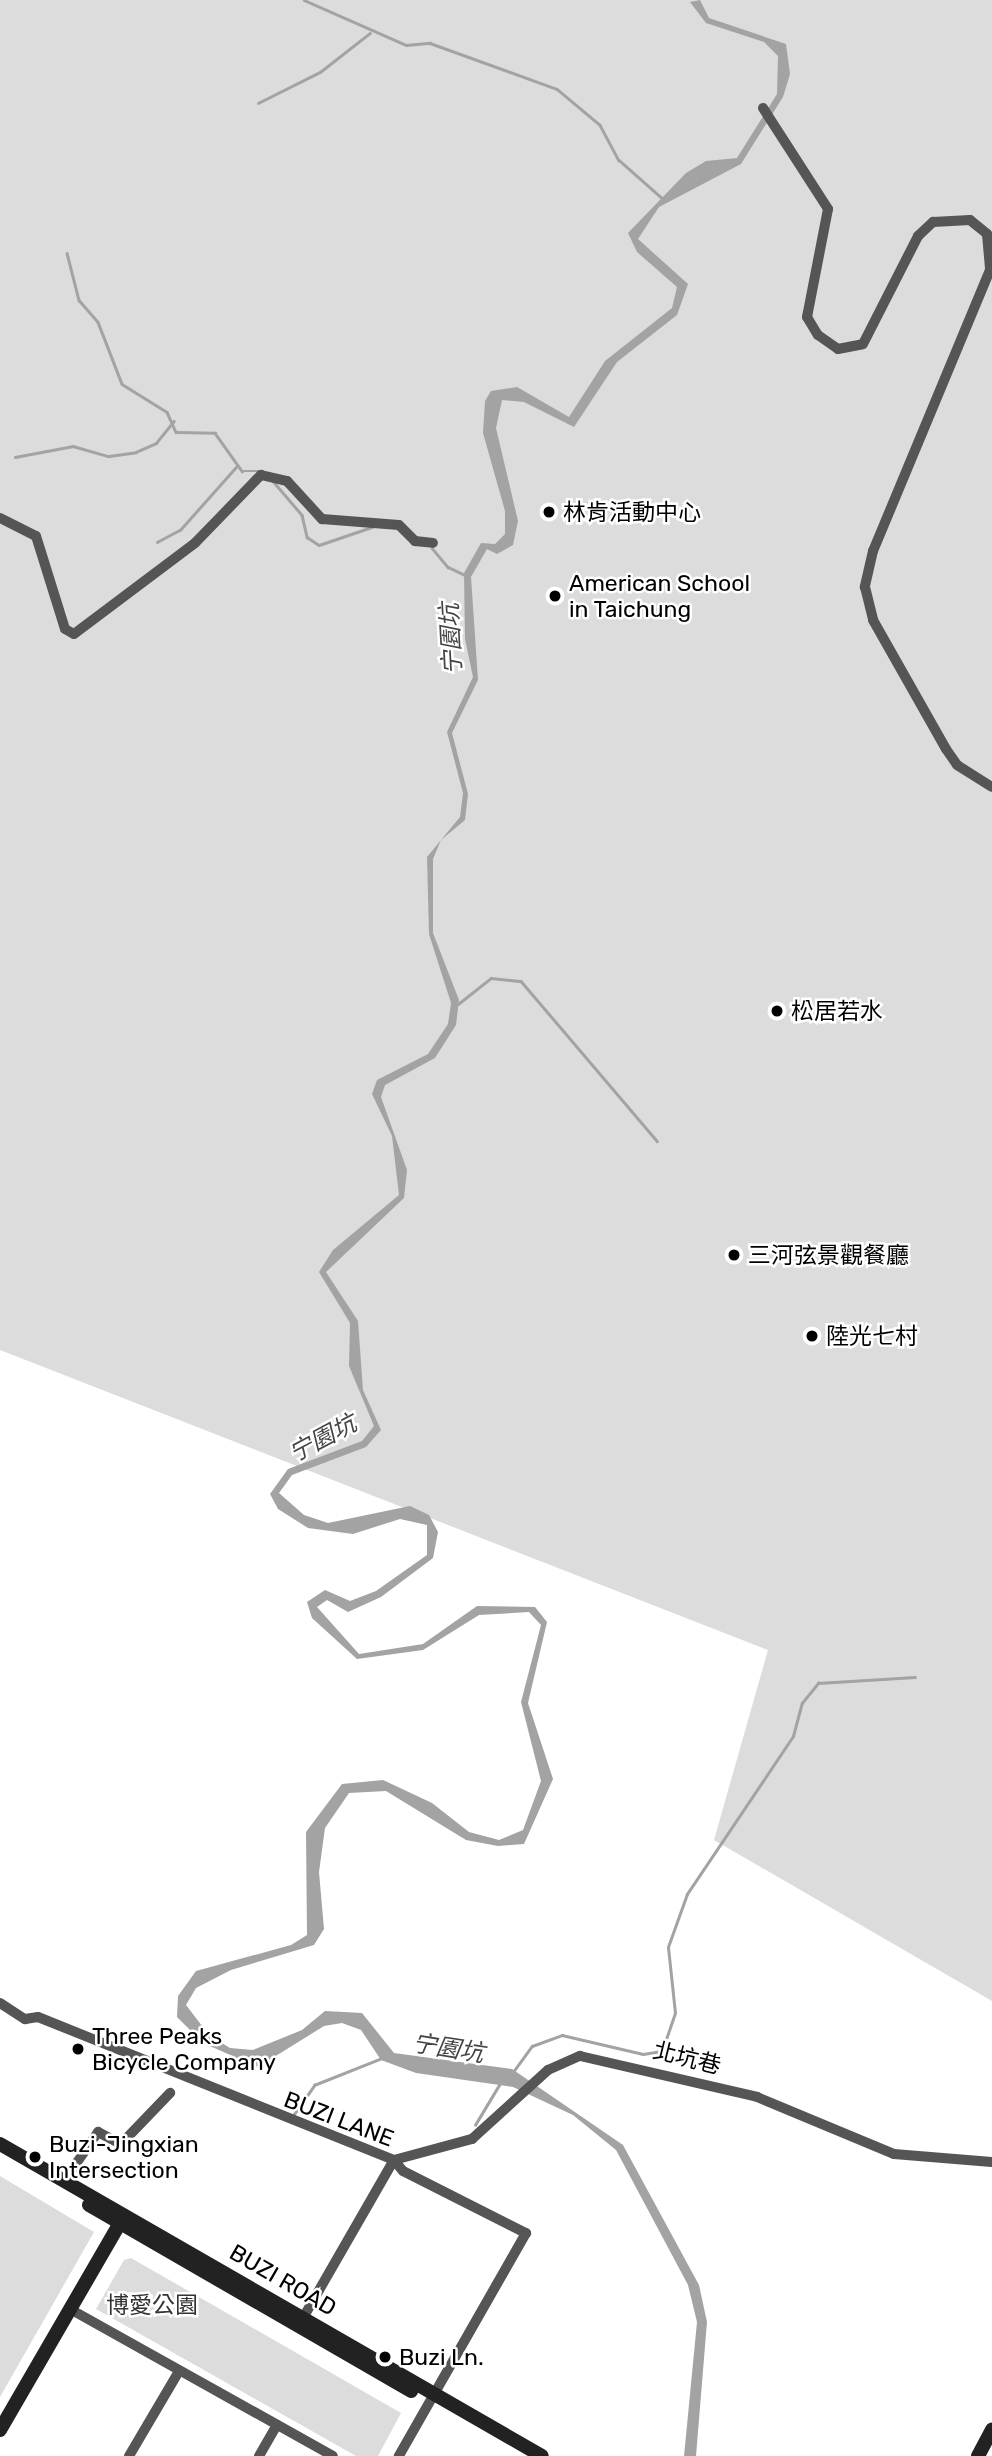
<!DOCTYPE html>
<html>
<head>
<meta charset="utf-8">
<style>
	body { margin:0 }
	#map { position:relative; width:992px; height:2456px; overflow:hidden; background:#fff; font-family:Rubik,"Noto Sans TC",sans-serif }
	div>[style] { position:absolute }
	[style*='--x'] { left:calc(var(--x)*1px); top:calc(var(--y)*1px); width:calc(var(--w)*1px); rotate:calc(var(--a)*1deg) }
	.green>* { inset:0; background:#dcdcdc }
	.water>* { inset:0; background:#a3a3a3 }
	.stream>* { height:2.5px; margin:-1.25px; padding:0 1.25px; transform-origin:1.25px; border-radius:1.25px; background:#a3a3a3 }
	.street>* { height:10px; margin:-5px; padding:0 5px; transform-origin:5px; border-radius:5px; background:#555 }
	.secondary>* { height:14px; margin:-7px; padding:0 7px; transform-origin:7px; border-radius:7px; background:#222 }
	.dots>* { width:19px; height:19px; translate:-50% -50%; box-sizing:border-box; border:4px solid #fff; border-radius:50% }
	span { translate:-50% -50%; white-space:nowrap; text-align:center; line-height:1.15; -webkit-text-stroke:5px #fff; paint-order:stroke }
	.poi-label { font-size:23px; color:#000 }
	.left { translate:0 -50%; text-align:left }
	.street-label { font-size:23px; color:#000 }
	.park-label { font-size:23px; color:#333 }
	.water-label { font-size:24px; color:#444; font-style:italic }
</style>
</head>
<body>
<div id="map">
	<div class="green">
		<i style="clip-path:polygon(0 0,992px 0,992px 2001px,714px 1840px,768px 1650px,0 1350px)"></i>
		<i style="clip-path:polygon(0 2176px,94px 2232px,0 2397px)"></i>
		<i style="clip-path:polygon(131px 2258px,401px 2413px,378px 2456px,356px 2456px,96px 2309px,124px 2260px)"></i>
	</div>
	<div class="water">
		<i style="clip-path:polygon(700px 0,709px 18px,786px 44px,790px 74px,783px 97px,741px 164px,659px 207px,638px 239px,688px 284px,677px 315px,617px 362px,574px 427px,524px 402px,502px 400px,496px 428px,518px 521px,513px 545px,497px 554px,487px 549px,471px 577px,478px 680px,452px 733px,468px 794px,465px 820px,441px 840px,433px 859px,433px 933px,459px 1000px,456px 1025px,435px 1058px,385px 1085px,381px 1097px,407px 1170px,404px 1198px,326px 1272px,358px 1321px,363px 1390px,381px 1430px,366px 1447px,292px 1475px,279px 1493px,304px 1515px,328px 1523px,410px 1506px,429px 1515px,438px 1532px,433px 1558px,381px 1597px,348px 1612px,327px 1600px,317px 1607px,359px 1654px,423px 1644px,477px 1606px,535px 1607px,547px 1622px,528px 1703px,553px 1779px,524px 1844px,498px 1846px,466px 1840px,386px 1791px,349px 1793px,325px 1828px,319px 1872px,324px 1929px,314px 1945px,231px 1970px,196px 1988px,186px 2005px,209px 2035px,230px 2048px,253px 2050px,302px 2030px,325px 2011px,362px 2013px,394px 2053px,512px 2069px,623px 2145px,699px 2285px,707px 2322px,696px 2456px,684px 2456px,697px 2322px,688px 2285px,616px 2150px,573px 2115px,513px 2087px,416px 2073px,381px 2060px,361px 2030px,342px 2023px,324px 2026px,258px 2067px,203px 2043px,177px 2017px,178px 1996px,196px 1971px,291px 1945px,307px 1935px,306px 1832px,342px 1784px,383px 1780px,432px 1803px,469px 1832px,499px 1840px,523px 1830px,541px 1781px,521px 1702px,541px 1625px,529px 1612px,479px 1615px,423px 1650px,357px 1659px,312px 1618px,307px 1602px,325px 1590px,350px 1601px,376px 1591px,427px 1555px,427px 1525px,400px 1519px,353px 1534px,308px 1528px,278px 1509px,270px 1494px,288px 1469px,362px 1441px,374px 1426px,349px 1366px,350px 1323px,319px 1272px,333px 1250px,399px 1195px,392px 1136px,372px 1094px,377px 1080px,428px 1054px,448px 1024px,451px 1003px,429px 934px,427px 857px,460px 817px,463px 793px,447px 732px,473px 677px,465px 639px,464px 573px,481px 543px,495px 544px,505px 534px,505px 511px,483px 433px,485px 401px,491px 391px,517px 387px,569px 417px,605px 361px,672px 308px,677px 287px,637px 252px,628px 233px,686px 173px,706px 161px,737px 158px,777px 94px,778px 56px,764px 42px,706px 23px,690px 2px)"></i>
	</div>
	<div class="stream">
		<i style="--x:304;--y:0;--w:111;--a:23.8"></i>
		<i style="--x:406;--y:45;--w:24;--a:-5"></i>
		<i style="--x:430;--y:43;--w:135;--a:19.9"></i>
		<i style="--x:557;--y:89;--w:56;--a:39.9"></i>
		<i style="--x:600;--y:125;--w:40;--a:62"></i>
		<i style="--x:619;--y:160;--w:56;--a:41.4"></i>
		<i style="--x:258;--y:103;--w:69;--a:-26.6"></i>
		<i style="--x:320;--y:72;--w:63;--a:-38"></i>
		<i style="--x:67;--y:253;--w:49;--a:75.7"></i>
		<i style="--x:79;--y:300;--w:29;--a:49"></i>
		<i style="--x:98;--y:322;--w:66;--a:68.8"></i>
		<i style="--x:122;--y:384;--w:53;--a:31.9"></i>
		<i style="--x:167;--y:412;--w:22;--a:66"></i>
		<i style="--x:176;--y:432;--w:39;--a:1"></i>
		<i style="--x:215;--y:433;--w:47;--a:54.6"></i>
		<i style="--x:242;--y:471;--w:18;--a:0"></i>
		<i style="--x:15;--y:457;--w:59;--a:-10.7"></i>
		<i style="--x:73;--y:446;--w:37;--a:16"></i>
		<i style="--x:109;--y:456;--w:27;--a:-8"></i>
		<i style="--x:136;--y:452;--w:22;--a:-24"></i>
		<i style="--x:156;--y:443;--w:28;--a:-51"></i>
		<i style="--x:273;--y:481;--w:45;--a:49.5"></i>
		<i style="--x:302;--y:515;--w:23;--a:77"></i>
		<i style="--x:307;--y:537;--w:14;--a:34"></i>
		<i style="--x:319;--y:545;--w:56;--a:-18.8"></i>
		<i style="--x:157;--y:542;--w:26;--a:-28"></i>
		<i style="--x:180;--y:530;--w:86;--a:-48.3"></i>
		<i style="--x:432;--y:548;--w:25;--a:50"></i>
		<i style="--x:448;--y:567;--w:21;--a:25"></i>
		<i style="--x:458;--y:1004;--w:42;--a:-38.2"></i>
		<i style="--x:491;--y:978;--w:30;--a:6"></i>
		<i style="--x:521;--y:981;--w:210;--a:49.6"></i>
		<i style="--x:513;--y:2072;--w:32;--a:-54"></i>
		<i style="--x:532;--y:2046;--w:32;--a:-20"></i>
		<i style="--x:562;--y:2035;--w:83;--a:13.2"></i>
		<i style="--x:643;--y:2054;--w:19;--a:-9"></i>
		<i style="--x:662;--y:2051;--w:40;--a:-71.1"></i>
		<i style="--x:675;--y:2013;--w:66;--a:-96.1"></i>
		<i style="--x:668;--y:1947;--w:56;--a:-70.3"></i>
		<i style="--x:687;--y:1894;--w:190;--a:-56.1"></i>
		<i style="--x:793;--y:1736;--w:34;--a:-75"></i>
		<i style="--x:802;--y:1703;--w:26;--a:-51"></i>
		<i style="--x:818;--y:1683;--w:97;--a:-3.5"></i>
		<i style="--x:292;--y:2117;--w:39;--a:-55"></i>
		<i style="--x:314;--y:2085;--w:73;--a:-21.7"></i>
		<i style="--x:475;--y:2125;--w:52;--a:-59"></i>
	</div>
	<div class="street">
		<i style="--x:763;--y:108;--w:120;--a:57.2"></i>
		<i style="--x:828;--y:209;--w:110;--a:101"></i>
		<i style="--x:807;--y:317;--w:21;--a:59"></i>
		<i style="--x:818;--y:335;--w:24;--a:35"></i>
		<i style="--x:838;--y:349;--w:25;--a:-11"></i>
		<i style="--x:863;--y:344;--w:121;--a:-63"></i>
		<i style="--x:918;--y:236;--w:21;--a:-43"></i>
		<i style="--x:933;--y:222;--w:37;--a:-3"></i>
		<i style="--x:970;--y:220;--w:22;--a:39"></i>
		<i style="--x:987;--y:234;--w:36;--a:85"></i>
		<i style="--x:990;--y:270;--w:304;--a:112.6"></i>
		<i style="--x:873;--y:551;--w:37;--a:103"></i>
		<i style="--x:865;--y:587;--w:34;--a:76"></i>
		<i style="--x:873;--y:620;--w:148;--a:60.5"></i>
		<i style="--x:946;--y:749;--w:19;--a:55"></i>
		<i style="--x:957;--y:765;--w:41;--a:32.2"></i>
		<i style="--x:0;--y:518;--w:40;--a:26.6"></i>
		<i style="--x:36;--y:536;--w:97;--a:72.7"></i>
		<i style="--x:65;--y:629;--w:10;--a:29"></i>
		<i style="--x:74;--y:634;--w:151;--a:-36.9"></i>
		<i style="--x:195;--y:543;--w:95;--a:-45.9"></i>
		<i style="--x:261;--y:475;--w:27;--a:13"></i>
		<i style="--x:287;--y:481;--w:52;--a:47.4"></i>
		<i style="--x:322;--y:519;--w:77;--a:4.5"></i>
		<i style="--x:399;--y:525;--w:23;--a:45"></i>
		<i style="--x:415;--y:541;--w:18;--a:6"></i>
		<i style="--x:0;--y:2003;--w:30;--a:33"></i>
		<i style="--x:25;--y:2019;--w:13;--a:-9"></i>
		<i style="--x:38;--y:2017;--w:384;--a:21.9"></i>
		<i style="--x:394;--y:2160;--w:14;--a:51"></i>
		<i style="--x:403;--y:2171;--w:138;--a:26.8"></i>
		<i style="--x:526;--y:2233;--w:257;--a:119.7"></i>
		<i style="--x:394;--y:2160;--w:81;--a:-15.1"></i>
		<i style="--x:472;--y:2139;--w:103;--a:-42.2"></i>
		<i style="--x:548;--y:2070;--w:35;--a:-24"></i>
		<i style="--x:580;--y:2056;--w:182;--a:13"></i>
		<i style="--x:757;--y:2097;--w:148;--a:22.6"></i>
		<i style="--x:894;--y:2154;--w:98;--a:4.7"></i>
		<i style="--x:64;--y:2181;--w:60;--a:-55.2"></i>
		<i style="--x:98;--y:2132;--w:26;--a:28"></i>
		<i style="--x:121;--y:2144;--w:71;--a:-46.1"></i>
		<i style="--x:70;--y:2309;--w:301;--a:29.2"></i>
		<i style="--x:299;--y:2325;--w:190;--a:-60.1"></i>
		<i style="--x:129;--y:2456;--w:99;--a:-59.5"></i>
		<i style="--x:259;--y:2456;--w:36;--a:-60"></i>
	</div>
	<div class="secondary">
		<i style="--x:0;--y:2144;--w:625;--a:29.93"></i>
		<i style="--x:89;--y:2205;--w:372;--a:30"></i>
		<i style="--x:0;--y:2430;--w:247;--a:-59.9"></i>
		<i style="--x:978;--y:2456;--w:30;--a:-62"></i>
	</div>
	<div class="dots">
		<i style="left:549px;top:512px;background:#000"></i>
		<i style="left:555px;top:596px;background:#000"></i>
		<i style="left:777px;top:1011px;background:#000"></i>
		<i style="left:734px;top:1255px;background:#000"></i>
		<i style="left:812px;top:1336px;background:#000"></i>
		<i style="left:78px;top:2049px;background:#000"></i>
		<i style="left:35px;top:2157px;background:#000"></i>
		<i style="left:385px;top:2357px;background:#000"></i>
	</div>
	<div class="poi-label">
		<span class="left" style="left:563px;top:512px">林肯活動中心</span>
		<span class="left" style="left:569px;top:596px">American School<br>in Taichung</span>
		<span class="left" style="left:791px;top:1011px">松居若水</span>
		<span class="left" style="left:748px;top:1255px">三河弦景觀餐廳</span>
		<span class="left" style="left:826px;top:1336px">陸光七村</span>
		<span class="left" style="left:92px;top:2049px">Three Peaks<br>Bicycle Company</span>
		<span class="left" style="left:49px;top:2157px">Buzi-Jingxian<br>Intersection</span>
		<span class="left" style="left:399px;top:2357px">Buzi Ln.</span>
	</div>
	<div class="street-label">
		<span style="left:687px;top:2058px;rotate:14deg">北坑巷</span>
		<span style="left:339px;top:2119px;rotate:21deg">BUZI LANE</span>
		<span style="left:283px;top:2280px;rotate:30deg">BUZI ROAD</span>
	</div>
	<div class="park-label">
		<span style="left:152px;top:2305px">博愛公園</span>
	</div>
	<div class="water-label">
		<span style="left:452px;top:639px;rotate:-93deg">宁園坑</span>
		<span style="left:323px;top:1439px;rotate:-28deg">宁園坑</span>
		<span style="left:448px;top:2049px;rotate:9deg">宁園坑</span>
	</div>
</div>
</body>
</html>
